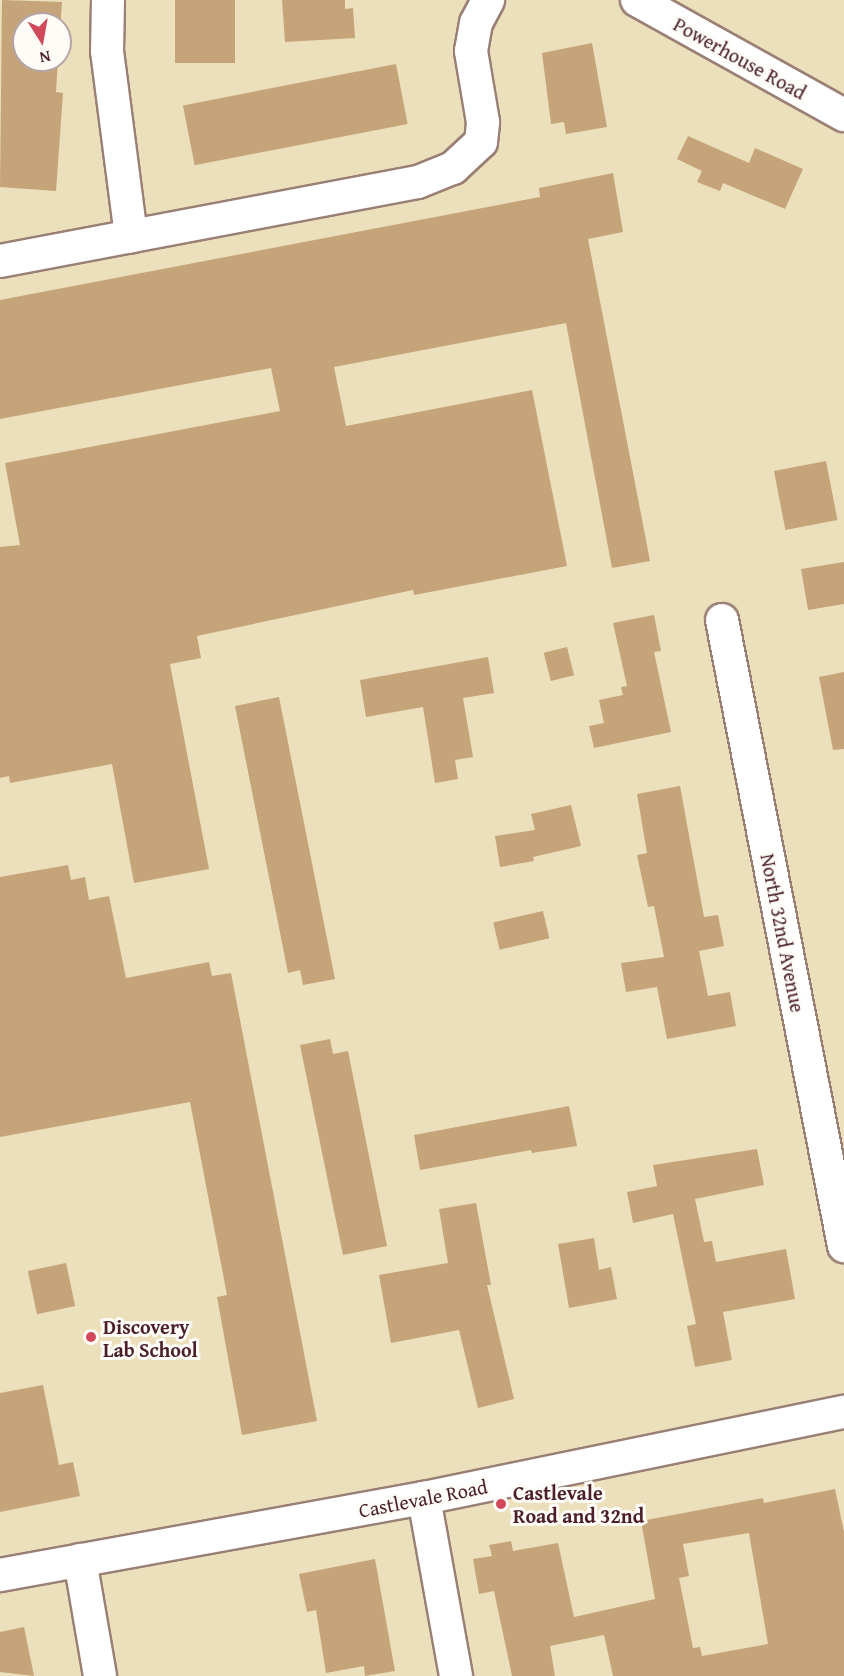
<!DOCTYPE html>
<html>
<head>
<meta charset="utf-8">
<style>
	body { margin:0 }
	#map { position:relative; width:844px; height:1676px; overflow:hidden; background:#ebdfbc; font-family:"Gentium Book Plus",serif }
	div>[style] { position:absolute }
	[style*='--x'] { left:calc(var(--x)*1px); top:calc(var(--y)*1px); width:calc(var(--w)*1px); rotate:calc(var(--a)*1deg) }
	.building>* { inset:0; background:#c6a47a; transform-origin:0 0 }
	.roads { filter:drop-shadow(2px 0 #9a7f74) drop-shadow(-2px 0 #9a7f74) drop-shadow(0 2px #9a7f74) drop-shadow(0 -2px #9a7f74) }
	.minor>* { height:32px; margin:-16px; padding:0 16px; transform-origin:16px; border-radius:16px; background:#fff }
	.dots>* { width:16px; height:16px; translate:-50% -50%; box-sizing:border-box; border:3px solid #fdfcf7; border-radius:50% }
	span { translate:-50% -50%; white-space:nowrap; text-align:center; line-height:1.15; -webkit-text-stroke:6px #fdfcf7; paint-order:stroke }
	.street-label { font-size:20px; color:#4a1f2b }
	.poi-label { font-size:20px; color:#4a1f2b; font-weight:700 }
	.left { translate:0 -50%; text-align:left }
	.north { position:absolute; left:12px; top:12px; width:60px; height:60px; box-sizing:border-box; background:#fdfcf7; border:2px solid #b5a4a5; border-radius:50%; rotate:169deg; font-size:16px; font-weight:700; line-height:24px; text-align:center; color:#4a1f2b }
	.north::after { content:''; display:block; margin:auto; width:21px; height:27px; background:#d1495b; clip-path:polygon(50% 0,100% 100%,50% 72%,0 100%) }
</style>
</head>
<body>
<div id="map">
	<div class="building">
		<i style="clip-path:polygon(2px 0,62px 2px,60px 30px,60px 24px,24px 24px,24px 60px,58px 60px,56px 92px,63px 93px,56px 191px,0 187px)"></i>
		<i style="left:175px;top:0;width:60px;height:63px"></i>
		<i style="clip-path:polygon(282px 0,345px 0,345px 9px,353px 8px,355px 38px,285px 42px)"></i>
		<i style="clip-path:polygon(592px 43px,607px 127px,566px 134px,564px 122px,551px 124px,542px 53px)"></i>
		<i style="left:396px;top:64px;width:61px;height:217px;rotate:79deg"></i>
		<i style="clip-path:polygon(688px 136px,749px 163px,755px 148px,803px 169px,785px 209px,723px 183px,720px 191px,697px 182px,702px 171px,677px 159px)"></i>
		<i style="clip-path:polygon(613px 173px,623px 232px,588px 239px,650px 561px,612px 568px,566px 323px,334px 367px,346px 426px,532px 390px,567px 566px,414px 595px,413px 590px,197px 636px,201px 658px,170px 664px,209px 869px,134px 883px,112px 764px,10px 783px,9px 776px,0 778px,0 547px,20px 545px,5px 463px,280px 411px,271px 368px,0 419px,0 300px,540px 197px,539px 188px)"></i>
		<i style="left:826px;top:461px;width:60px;height:53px;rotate:79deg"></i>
		<i style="clip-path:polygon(844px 562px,844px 604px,808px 610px,801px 569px)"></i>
		<i style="clip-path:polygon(654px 615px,661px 651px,654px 652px,671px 732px,594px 748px,589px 726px,604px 723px,599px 700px,623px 695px,621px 687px,627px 686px,613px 623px)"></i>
		<i style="left:567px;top:647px;width:29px;height:24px;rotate:76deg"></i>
		<i style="clip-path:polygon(488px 657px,494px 693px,463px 698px,473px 757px,455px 760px,458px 779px,435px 783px,423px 707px,366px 717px,360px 680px)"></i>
		<i style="clip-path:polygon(844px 672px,844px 749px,833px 750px,819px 677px)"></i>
		<i style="clip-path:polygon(279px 697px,335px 979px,303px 985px,300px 970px,288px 973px,235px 706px)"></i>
		<i style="clip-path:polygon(680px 786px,704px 917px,718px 915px,724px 946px,699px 951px,708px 996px,730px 992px,736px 1026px,667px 1039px,657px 987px,626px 992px,621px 963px,664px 957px,654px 906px,648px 907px,637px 855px,647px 853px,637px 794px)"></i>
		<i style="clip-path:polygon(571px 805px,581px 846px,533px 857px,534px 861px,500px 867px,495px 836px,535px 830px,531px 814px)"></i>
		<i style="clip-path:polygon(68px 865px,71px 880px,85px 877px,89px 900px,109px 896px,126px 978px,209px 962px,212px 976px,231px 973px,317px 1421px,242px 1435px,217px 1297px,227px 1295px,190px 1102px,0 1137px,0 877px)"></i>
		<i style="left:543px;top:911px;width:28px;height:51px;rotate:77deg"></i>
		<i style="clip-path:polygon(330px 1039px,333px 1054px,348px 1051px,387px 1246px,343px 1255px,300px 1045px)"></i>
		<i style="clip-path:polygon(569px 1106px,577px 1146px,532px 1153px,531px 1150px,420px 1170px,414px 1135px)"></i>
		<i style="clip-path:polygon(757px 1149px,764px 1185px,695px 1199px,704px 1242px,712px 1241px,716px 1262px,786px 1249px,795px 1299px,723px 1312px,732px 1360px,695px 1367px,687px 1326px,696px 1324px,673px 1214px,633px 1223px,627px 1192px,657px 1186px,653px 1165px)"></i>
		<i style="clip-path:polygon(476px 1203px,491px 1285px,487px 1285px,514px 1399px,478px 1408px,459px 1330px,391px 1343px,379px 1275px,448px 1263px,439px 1209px)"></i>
		<i style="clip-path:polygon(594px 1238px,599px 1270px,611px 1267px,617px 1299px,569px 1308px,558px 1244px)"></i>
		<i style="left:66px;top:1263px;width:44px;height:39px;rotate:78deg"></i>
		<i style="clip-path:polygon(43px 1385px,59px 1465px,73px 1462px,80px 1496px,0 1512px,0 1393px)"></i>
		<i style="clip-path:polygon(evenodd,835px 1489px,844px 1532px,844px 1676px,613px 1676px,604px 1635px,550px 1646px,555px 1676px,512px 1676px,494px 1591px,479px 1594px,473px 1559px,492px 1556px,489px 1545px,511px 1541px,513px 1551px,558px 1543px,574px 1617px,655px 1599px,641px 1521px,763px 1498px,764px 1503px,835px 1489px,749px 1533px,768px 1644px,702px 1656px,700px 1647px,693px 1648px,679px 1578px,689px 1576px,683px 1544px,749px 1533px)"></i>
		<i style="clip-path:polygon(375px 1559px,395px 1671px,365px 1676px,364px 1666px,326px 1673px,316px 1610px,307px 1612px,299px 1574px)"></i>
		<i style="clip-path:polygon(24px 1627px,34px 1676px,0 1672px,0 1632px)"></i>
	</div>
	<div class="roads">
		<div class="minor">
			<i style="--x:108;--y:0;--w:51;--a:91.1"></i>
			<i style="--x:107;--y:51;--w:187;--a:82.6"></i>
			<i style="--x:637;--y:0;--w:237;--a:29.1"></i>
			<i style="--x:0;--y:261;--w:425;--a:-10.7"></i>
			<i style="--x:418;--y:182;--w:38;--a:-22"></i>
			<i style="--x:453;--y:168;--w:38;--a:-43"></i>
			<i style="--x:481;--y:142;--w:20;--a:-84"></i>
			<i style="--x:483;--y:122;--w:72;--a:-99.6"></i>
			<i style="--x:471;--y:51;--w:28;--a:-80"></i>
			<i style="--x:476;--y:23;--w:26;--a:-62"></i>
			<i style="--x:722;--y:620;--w:638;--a:78.97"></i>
			<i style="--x:424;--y:1498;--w:181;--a:79.8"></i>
			<i style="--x:80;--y:1560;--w:118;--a:80.2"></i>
			<i style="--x:0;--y:1575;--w:431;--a:-10.3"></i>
			<i style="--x:424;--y:1498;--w:429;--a:-11.6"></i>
		</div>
	</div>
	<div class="dots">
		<i style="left:91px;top:1337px;background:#d1495b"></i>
		<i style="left:501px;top:1504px;background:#d1495b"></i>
	</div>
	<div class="street-label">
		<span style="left:740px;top:58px;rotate:29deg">Powerhouse Road</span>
		<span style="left:783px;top:933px;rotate:79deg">North 32nd Avenue</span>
		<span style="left:423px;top:1498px;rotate:-11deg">Castlevale Road</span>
	</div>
	<div class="poi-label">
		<span class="left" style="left:103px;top:1338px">Discovery<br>Lab School</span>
		<span class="left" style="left:513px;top:1504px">Castlevale<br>Road and 32nd</span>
	</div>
	<div class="north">N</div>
</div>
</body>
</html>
